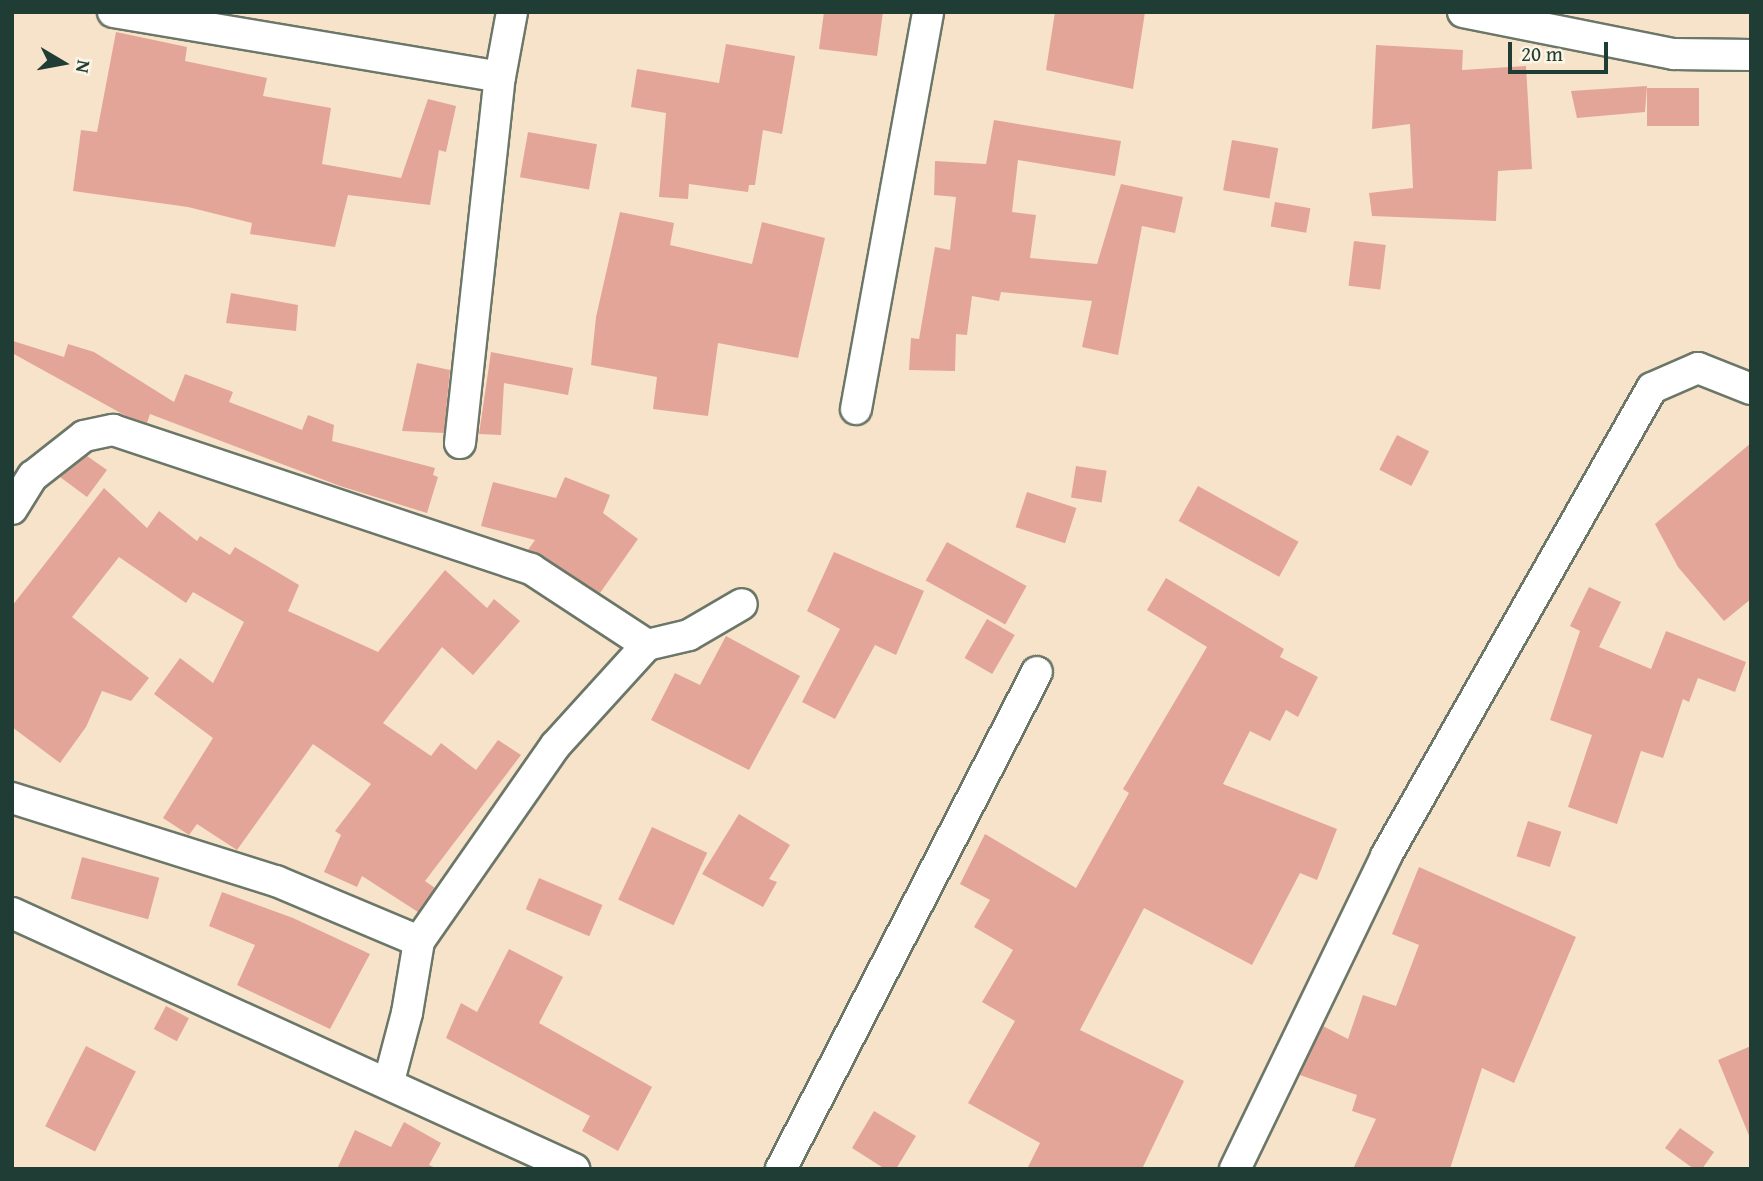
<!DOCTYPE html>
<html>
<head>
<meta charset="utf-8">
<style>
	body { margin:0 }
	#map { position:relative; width:1763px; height:1181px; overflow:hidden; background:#f7e3c9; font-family:"Gentium Book Plus",serif }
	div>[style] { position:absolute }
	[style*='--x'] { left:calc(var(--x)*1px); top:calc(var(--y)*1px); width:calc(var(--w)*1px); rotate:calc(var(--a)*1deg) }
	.building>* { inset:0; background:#e4a599; transform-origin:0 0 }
	.roads { filter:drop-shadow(2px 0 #6b7768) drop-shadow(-2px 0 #6b7768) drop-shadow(0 2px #6b7768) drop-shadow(0 -2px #6b7768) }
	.minor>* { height:30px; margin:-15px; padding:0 15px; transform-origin:15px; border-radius:15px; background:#fff }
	span { translate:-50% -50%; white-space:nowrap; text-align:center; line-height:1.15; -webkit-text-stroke:5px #fcf5e5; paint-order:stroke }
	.frame { position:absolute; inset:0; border:14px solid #1f3d34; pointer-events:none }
	.north { position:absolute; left:28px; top:28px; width:70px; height:70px; -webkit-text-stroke:5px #fcf5e5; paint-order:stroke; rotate:100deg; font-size:19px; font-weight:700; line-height:28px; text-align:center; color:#1f3d34 }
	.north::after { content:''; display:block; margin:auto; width:24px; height:32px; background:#1f3d34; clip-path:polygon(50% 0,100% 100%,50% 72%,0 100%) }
	.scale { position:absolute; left:1508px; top:42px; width:100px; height:32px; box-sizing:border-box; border:4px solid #1f3d34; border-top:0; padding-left:9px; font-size:21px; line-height:24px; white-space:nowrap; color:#1f3d34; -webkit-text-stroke:5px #fcf5e5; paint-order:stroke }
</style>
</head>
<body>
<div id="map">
	<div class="building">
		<i style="clip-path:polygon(824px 12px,883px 12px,877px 56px,819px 49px)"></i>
		<i style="clip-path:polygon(1055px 12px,1145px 12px,1133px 89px,1046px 70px)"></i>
		<i style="clip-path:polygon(116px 32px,187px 47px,185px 61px,267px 78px,263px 96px,331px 108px,322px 164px,401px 178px,428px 99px,456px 106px,446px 152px,439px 150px,430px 205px,348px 195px,335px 247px,250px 234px,252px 223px,188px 207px,73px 191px,81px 130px,97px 132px)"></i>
		<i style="clip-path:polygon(726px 44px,795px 56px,782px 134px,763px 130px,755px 185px,749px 185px,748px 192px,689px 184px,688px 199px,659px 197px,666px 113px,631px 107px,637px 69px,719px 83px)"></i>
		<i style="clip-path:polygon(1376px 45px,1463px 50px,1462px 70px,1526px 66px,1532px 169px,1498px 171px,1496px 221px,1372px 216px,1369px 193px,1413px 188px,1410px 124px,1372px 129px)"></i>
		<i style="clip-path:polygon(1647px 86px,1645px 112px,1577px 118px,1571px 91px)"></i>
		<i style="left:1699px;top:88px;width:38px;height:52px;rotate:90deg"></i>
		<i style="clip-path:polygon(994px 120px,1121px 141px,1115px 176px,1018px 160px,1012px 212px,1036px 215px,1030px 258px,1097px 264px,1121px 184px,1183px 197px,1175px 233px,1142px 226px,1118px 355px,1082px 347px,1092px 301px,1001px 292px,999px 301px,972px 296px,967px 335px,956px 334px,955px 371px,909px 370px,911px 338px,919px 339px,935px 247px,950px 250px,956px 197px,934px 195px,935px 161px,986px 164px)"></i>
		<i style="left:528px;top:132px;width:70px;height:46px;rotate:10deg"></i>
		<i style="left:1232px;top:140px;width:47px;height:51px;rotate:10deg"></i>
		<i style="left:1275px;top:202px;width:36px;height:25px;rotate:10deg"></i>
		<i style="clip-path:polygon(620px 212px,674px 223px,670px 245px,752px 264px,762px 222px,825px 238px,798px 358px,718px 343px,708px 416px,653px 409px,657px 377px,591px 365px,596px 317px)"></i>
		<i style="left:1354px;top:241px;width:32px;height:45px;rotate:7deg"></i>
		<i style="clip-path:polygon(231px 293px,298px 305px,296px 331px,226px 323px)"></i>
		<i style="clip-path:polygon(13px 341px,64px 357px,68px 344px,94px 352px,174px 402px,185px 374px,233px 392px,229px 402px,302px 430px,308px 415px,334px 425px,332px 441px,435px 468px,433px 475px,438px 477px,427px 513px,340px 486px,150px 414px,147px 423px,126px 416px,12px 353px)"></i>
		<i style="clip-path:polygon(491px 352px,573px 368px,568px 395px,504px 383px,501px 435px,479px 434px)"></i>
		<i style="clip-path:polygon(417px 363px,450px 370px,444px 433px,402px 431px)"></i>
		<i style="left:1397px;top:435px;width:36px;height:39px;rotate:27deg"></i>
		<i style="clip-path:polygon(1751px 443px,1751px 599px,1724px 621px,1678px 567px,1655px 524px)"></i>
		<i style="clip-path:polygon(87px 456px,107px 470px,87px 497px,60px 477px)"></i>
		<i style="left:1076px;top:466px;width:31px;height:32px;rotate:9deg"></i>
		<i style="clip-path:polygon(565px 477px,610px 495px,603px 513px,638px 539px,600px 593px,528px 550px,535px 540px,481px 526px,493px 482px,556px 498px)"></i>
		<i style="left:1198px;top:486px;width:115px;height:40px;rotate:29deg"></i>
		<i style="clip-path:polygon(104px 488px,147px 528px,159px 511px,197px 541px,200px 536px,230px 555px,235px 547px,299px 585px,288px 611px,378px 652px,445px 570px,487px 608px,494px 599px,520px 621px,473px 675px,442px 647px,383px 723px,431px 756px,441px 743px,476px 770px,498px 740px,521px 755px,425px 881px,435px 888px,418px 912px,362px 876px,357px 887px,324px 872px,341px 835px,335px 831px,371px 784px,313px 744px,237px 850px,197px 824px,189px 835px,163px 818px,213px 738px,154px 694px,180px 658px,213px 683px,244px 622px,193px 592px,186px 603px,119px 557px,72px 617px,149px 678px,131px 701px,102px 691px,86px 727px,60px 763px,12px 727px,12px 606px)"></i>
		<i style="left:1027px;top:492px;width:52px;height:37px;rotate:18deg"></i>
		<i style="left:947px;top:542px;width:91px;height:44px;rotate:29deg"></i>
		<i style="clip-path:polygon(834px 552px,924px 591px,896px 655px,875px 645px,835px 719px,802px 702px,840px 629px,807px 611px)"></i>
		<i style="clip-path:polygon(1166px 578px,1284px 649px,1280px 657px,1318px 677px,1298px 717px,1286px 710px,1270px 741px,1250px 731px,1223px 784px,1337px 829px,1317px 880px,1300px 873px,1252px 965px,1144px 908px,1080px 1030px,1184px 1081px,1142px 1169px,1027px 1169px,1040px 1143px,968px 1103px,1015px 1021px,982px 1002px,1013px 950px,974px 927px,990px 900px,960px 884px,985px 834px,1076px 888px,1129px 793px,1123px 789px,1207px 647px,1147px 610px)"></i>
		<i style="clip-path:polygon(1589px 587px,1621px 602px,1599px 647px,1651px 669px,1666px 631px,1746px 662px,1735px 692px,1698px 678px,1689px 702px,1683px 699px,1663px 758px,1641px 751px,1617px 824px,1568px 807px,1592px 735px,1550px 720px,1580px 631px,1570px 626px)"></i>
		<i style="left:987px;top:619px;width:32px;height:45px;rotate:30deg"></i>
		<i style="clip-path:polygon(726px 636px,800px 676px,749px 770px,651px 720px,675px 673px,700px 685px)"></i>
		<i style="clip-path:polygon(739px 814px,790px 845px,769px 879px,777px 882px,763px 907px,702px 874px)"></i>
		<i style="left:1528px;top:821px;width:35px;height:37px;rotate:18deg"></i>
		<i style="left:652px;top:827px;width:61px;height:80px;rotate:25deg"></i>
		<i style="left:82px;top:857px;width:80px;height:43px;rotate:15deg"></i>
		<i style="clip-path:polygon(1419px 867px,1576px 937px,1514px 1083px,1482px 1068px,1450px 1169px,1353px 1169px,1376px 1119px,1352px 1111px,1357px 1095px,1300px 1075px,1323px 1026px,1348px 1039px,1363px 995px,1396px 1006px,1419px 945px,1392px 934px)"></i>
		<i style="left:539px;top:878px;width:69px;height:34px;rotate:23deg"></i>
		<i style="clip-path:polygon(222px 892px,293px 918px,370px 954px,330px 1029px,237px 985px,255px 945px,209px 926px)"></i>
		<i style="clip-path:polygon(509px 949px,563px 977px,539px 1023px,652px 1087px,618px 1151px,582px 1131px,590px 1116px,446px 1038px,461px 1003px,477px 1012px)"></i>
		<i style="left:166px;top:1006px;width:26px;height:26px;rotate:28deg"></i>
		<i style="left:86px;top:1046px;width:56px;height:90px;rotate:27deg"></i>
		<i style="clip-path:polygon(1751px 1046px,1751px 1138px,1750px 1138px,1718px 1060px)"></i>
		<i style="clip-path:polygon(874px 1111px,916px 1136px,896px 1169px,885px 1169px,852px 1148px)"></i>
		<i style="clip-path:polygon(404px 1122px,441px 1143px,429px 1165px,438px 1169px,337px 1169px,355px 1130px,391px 1147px)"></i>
		<i style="clip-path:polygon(1680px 1128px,1714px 1152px,1702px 1169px,1694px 1169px,1665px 1148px)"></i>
	</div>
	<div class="roads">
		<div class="minor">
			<i style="--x:113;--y:12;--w:392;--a:9.5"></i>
			<i style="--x:1463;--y:12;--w:215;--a:11.3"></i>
			<i style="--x:1674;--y:54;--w:77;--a:0.7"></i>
			<i style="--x:856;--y:409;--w:403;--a:-79.7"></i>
			<i style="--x:460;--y:443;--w:368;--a:-83.8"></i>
			<i style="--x:500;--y:77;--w:66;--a:-79.5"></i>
			<i style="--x:12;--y:509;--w:39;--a:-58"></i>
			<i style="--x:33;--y:476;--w:65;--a:-38.1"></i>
			<i style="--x:84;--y:436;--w:30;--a:-12"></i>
			<i style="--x:113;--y:430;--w:441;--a:18.4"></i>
			<i style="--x:531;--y:569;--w:139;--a:33.2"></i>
			<i style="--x:12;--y:798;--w:277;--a:17.5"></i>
			<i style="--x:276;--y:881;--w:155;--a:22.8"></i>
			<i style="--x:12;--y:913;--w:618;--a:24.49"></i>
			<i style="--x:389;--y:1081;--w:70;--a:-75.2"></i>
			<i style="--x:407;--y:1013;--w:73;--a:-80.5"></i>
			<i style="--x:419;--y:941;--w:238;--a:-55.1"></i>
			<i style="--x:555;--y:746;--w:137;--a:-47.7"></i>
			<i style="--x:647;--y:645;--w:43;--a:-13.4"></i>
			<i style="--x:689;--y:635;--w:61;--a:-30.3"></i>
			<i style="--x:781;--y:1169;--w:559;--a:-62.75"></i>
			<i style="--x:1235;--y:1169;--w:348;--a:-64.2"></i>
			<i style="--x:1386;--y:856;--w:538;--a:-60.39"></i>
			<i style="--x:1652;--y:388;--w:50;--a:-23.5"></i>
			<i style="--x:1698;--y:368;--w:57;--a:21.6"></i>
		</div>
	</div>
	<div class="frame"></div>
	<div class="north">N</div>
	<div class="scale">20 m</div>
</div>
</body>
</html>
